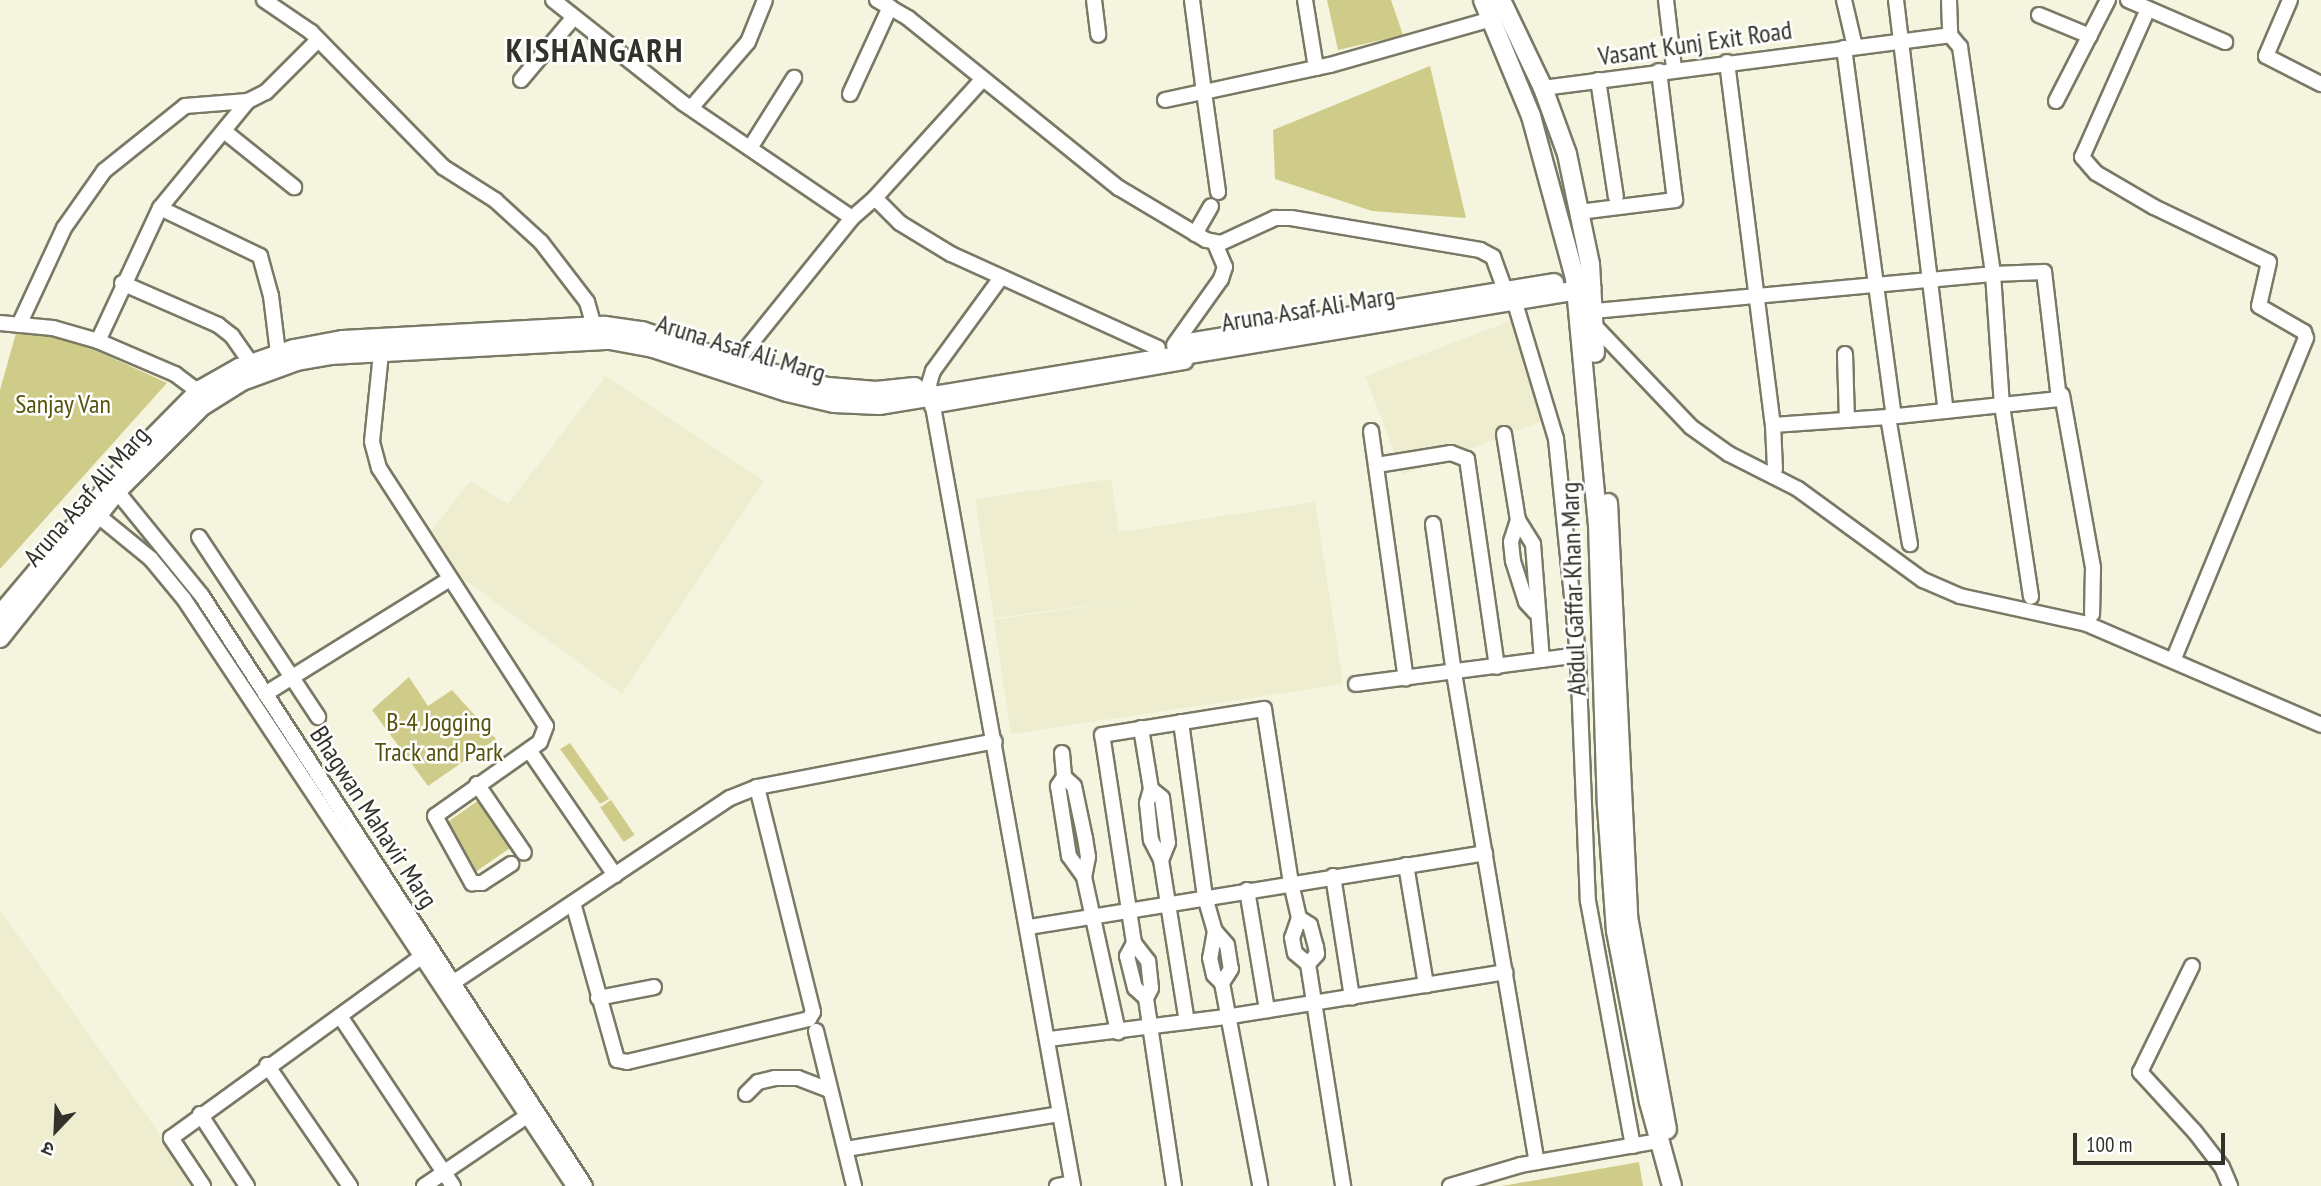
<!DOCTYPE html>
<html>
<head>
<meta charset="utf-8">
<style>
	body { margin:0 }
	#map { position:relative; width:2321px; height:1186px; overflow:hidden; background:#f5f5df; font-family:"PT Sans Narrow","Noto Sans Devanagari",sans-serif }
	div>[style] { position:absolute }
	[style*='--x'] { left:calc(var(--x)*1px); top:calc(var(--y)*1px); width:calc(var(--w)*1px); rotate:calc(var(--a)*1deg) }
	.built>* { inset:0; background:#eeedcf; transform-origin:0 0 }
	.green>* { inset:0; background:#cfcc8a; transform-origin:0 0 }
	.roads { filter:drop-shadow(2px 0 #7a7966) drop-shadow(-2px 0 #7a7966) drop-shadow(0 2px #7a7966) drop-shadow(0 -2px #7a7966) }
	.minor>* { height:14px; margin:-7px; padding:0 7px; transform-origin:7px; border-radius:7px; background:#fff }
	.major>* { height:18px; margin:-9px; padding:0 9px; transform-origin:9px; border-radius:9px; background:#fff }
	span { translate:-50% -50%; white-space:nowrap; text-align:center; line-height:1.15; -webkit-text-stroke:5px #fff; paint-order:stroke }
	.street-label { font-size:26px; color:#32322a }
	.park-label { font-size:26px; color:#57530e }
	.district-label { font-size:33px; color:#32322a; font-weight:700; letter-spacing:2px }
	.north { position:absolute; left:21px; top:1095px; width:70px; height:70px; -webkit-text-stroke:5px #fff; paint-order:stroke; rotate:203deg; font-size:19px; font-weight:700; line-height:28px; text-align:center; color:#32322a }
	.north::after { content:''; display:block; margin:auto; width:24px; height:32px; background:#32322a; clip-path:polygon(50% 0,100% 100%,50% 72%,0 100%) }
	.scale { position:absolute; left:2073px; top:1133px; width:152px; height:32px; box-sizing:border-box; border:4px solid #32322a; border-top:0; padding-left:9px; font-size:21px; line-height:24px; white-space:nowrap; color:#32322a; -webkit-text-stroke:5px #fff; paint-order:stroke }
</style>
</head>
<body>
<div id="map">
	<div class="built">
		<i style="left:1510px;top:321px;width:105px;height:155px;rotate:69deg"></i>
		<i style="clip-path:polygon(606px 376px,764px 481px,622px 694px,462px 578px,432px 530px,470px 481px,508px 504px)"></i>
		<i style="clip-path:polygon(1111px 479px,1119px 532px,1315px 502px,1343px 684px,1011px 734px,994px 620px,1129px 600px,994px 618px,975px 499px)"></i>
		<i style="clip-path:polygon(0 910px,154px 1126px,190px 1186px,0 1186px)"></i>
	</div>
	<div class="green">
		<i style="clip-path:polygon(1327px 0,1391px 0,1403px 35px,1338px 50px)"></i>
		<i style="clip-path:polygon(1430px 66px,1466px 218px,1372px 211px,1275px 179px,1273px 130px)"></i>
		<i style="clip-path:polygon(16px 333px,62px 335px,167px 383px,0 569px,0 390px)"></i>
		<i style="clip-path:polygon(409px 677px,428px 706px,452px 690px,496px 739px,428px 786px,372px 710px)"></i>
		<i style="clip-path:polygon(570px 743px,609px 799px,600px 804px,560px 749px)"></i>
		<i style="clip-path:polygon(1061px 775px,1071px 787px,1084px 859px,1071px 861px)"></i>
		<i style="left:479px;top:800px;width:57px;height:46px;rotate:55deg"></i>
		<i style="left:611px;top:800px;width:42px;height:13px;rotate:56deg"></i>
		<i style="clip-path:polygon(1639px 1162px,1643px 1186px,1502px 1186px)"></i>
	</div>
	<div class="roads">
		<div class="minor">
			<i style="--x:264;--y:0;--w:57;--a:34.2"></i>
			<i style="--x:311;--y:32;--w:189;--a:45.6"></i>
			<i style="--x:443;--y:167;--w:62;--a:32.4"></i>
			<i style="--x:495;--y:200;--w:62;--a:42.4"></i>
			<i style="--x:541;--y:242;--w:76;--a:52.5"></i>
			<i style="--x:587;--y:302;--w:35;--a:74"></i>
			<i style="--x:553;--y:0;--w:166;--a:38.4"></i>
			<i style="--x:683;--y:103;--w:204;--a:34.2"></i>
			<i style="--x:877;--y:0;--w:36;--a:30"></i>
			<i style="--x:908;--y:18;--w:271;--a:38.9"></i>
			<i style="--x:1119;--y:188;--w:101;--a:30.9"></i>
			<i style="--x:1206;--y:240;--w:15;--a:11"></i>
			<i style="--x:1221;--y:243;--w:60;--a:-24.8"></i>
			<i style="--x:1275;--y:218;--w:16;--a:0"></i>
			<i style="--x:1291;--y:218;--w:192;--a:9.6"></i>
			<i style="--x:1480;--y:250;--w:15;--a:28"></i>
			<i style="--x:1493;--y:257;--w:35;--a:70"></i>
			<i style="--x:1094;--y:0;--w:35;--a:83"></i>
			<i style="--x:1192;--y:0;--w:93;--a:82.6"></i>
			<i style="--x:1204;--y:92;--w:129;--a:-12.1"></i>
			<i style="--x:1330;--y:65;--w:168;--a:-15.9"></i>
			<i style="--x:1305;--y:0;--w:69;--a:80.8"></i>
			<i style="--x:1666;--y:0;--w:68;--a:83.3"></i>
			<i style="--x:1844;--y:0;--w:48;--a:76.8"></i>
			<i style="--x:1896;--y:0;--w:414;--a:83.1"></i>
			<i style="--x:1949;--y:0;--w:35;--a:88"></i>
			<i style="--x:2128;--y:0;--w:106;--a:23.4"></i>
			<i style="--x:2290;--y:0;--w:61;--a:113.2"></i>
			<i style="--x:2266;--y:56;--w:62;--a:27"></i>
			<i style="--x:2148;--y:9;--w:162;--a:114"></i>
			<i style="--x:2082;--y:157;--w:21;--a:49"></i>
			<i style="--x:2096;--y:173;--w:67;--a:30.4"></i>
			<i style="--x:2154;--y:207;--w:127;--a:25.6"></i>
			<i style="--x:2269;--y:262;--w:45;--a:102.8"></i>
			<i style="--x:2259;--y:306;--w:52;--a:30"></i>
			<i style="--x:2304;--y:332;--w:6;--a:72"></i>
			<i style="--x:2306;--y:338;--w:347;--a:112.4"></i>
			<i style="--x:2039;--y:15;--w:55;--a:22.4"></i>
			<i style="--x:1844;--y:48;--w:371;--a:82.3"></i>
			<i style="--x:1727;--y:62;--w:366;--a:82.8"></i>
			<i style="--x:1773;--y:425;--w:115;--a:-4"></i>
			<i style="--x:1888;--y:417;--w:172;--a:-6"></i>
			<i style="--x:2059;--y:399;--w:128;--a:-96.7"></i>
			<i style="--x:2044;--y:272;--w:51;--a:177.8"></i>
			<i style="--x:1993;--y:274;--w:131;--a:86.1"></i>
			<i style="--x:2002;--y:405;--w:194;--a:81.4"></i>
			<i style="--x:521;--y:80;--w:82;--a:-49.9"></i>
			<i style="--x:1598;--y:80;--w:118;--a:81.3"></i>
			<i style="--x:981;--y:81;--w:158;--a:132.2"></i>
			<i style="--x:875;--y:198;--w:35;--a:45"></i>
			<i style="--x:900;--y:223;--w:60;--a:31.3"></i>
			<i style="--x:951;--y:254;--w:227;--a:24.4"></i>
			<i style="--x:1543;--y:88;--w:410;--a:-7.4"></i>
			<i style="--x:1950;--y:35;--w:16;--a:50"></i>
			<i style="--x:1960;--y:47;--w:229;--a:81.7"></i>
			<i style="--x:1993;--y:274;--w:403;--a:174.7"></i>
			<i style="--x:850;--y:94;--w:96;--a:-65.3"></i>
			<i style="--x:1165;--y:100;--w:40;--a:-12"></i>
			<i style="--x:1204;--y:92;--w:101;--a:82"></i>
			<i style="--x:2056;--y:101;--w:114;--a:-62.8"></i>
			<i style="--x:691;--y:108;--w:87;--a:-49.2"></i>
			<i style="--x:748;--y:42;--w:45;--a:-68"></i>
			<i style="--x:224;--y:131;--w:90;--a:38.7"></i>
			<i style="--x:750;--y:148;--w:83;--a:-57.8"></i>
			<i style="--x:160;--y:208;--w:111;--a:25.6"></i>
			<i style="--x:260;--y:256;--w:41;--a:74.6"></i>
			<i style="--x:271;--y:296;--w:57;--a:83"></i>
			<i style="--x:1579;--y:212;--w:97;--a:-7.1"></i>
			<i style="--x:1675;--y:200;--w:130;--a:-97.1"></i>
			<i style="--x:1195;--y:234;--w:32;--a:-60"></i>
			<i style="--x:1000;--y:279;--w:114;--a:126.1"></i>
			<i style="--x:933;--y:371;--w:14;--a:107"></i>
			<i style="--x:929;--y:384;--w:815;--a:79.82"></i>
			<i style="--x:122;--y:283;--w:105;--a:23.6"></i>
			<i style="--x:218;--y:325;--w:18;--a:38"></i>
			<i style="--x:232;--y:336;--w:33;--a:55"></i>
			<i style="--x:1515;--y:303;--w:142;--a:73.2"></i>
			<i style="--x:1556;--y:439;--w:217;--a:84.2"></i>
			<i style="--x:1578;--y:655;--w:246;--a:87.7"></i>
			<i style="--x:1588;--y:901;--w:249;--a:79.6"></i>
			<i style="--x:0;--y:323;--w:53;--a:5.4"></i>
			<i style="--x:53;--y:328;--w:47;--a:16.1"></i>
			<i style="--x:98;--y:341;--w:84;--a:23.2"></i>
			<i style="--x:175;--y:374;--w:39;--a:37"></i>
			<i style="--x:1593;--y:324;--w:142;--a:46.4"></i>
			<i style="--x:1691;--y:427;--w:47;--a:35.4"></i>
			<i style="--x:1729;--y:454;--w:77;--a:26.9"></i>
			<i style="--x:1798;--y:489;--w:155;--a:36.1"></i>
			<i style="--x:1923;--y:580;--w:40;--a:23.4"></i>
			<i style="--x:1960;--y:596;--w:130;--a:12.4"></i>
			<i style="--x:2087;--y:624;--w:255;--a:23.3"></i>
			<i style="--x:19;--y:325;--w:107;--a:-65.1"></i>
			<i style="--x:64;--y:228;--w:70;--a:-54.9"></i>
			<i style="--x:104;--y:171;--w:104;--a:-38.7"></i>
			<i style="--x:185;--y:106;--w:63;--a:-4.5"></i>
			<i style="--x:98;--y:341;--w:147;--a:-65"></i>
			<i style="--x:160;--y:208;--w:139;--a:-50.6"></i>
			<i style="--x:248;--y:101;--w:20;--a:-27"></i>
			<i style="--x:266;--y:92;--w:74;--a:-45"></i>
			<i style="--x:1174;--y:345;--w:81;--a:-54.5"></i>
			<i style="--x:1221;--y:279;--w:13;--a:-72"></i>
			<i style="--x:1225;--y:267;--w:25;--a:-113"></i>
			<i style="--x:381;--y:353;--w:89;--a:95.8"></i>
			<i style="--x:372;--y:442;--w:27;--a:75"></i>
			<i style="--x:379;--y:468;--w:307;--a:57.1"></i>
			<i style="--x:546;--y:726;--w:17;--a:111"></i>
			<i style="--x:540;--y:742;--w:128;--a:144.8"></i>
			<i style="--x:435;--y:816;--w:77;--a:61.1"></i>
			<i style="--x:472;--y:883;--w:10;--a:0"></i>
			<i style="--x:482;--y:883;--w:35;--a:-33"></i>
			<i style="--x:1845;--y:354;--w:66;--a:88.3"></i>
			<i style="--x:735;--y:363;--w:186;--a:-51.1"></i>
			<i style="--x:852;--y:218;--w:30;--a:-41"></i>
			<i style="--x:2062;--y:395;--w:176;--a:79.8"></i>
			<i style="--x:2093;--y:568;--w:46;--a:91.2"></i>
			<i style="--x:932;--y:406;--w:257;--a:-9.9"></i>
			<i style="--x:1888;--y:417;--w:129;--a:80.2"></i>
			<i style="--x:1773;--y:425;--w:44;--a:87.4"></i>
			<i style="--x:1371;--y:431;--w:250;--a:82"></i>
			<i style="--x:1504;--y:434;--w:87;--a:80.8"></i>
			<i style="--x:1518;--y:520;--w:23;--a:108"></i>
			<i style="--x:1511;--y:542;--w:19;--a:84"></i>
			<i style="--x:1513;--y:561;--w:43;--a:72.4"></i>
			<i style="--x:1526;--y:602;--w:13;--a:48"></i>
			<i style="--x:1377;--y:465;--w:75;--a:-9.2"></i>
			<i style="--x:1451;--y:453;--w:17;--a:21"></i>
			<i style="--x:1467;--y:459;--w:210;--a:81.8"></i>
			<i style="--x:111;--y:484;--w:144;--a:50.9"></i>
			<i style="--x:202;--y:596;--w:703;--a:57.01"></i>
			<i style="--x:90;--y:509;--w:79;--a:39.3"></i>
			<i style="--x:151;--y:559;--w:52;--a:50.5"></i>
			<i style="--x:184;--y:599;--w:705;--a:56.4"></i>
			<i style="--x:1518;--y:520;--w:28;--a:58"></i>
			<i style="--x:1533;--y:544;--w:116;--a:85.6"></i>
			<i style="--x:1433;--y:524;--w:150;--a:82"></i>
			<i style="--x:1454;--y:673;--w:496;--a:80.4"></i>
			<i style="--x:199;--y:537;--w:216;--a:56.5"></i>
			<i style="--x:1356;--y:684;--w:224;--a:-7.4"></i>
			<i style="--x:265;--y:694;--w:218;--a:-31.9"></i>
			<i style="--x:1181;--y:722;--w:177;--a:82.2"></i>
			<i style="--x:1205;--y:897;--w:35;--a:74"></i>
			<i style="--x:1215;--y:931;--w:18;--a:49"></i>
			<i style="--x:1227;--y:945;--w:24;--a:81"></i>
			<i style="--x:1231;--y:969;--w:17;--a:123"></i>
			<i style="--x:1141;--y:728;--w:62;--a:80.7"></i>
			<i style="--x:1151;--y:789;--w:15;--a:106"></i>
			<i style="--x:1147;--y:803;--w:37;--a:84"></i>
			<i style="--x:1151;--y:840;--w:22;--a:63"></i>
			<i style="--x:1161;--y:860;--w:164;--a:80.9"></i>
			<i style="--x:529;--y:750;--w:152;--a:55.5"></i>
			<i style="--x:1062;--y:753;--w:24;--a:85"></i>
			<i style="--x:1064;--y:777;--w:13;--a:42"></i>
			<i style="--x:1074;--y:786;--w:53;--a:78.1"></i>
			<i style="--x:1085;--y:838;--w:19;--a:81"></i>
			<i style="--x:1088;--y:857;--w:20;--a:101"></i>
			<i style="--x:1084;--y:877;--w:159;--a:77.6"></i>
			<i style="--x:1064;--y:777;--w:11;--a:124"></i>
			<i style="--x:1058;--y:786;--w:71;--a:81.1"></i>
			<i style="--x:1069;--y:856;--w:26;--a:54"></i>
			<i style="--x:477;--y:784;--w:83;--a:55.7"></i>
			<i style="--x:1151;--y:789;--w:14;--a:39"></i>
			<i style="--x:1162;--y:798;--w:45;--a:82.4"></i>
			<i style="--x:1168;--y:843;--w:18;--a:112"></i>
			<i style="--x:1406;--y:865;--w:122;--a:80.5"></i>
			<i style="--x:1333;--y:876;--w:123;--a:81.1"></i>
			<i style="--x:1247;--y:890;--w:122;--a:80.5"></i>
			<i style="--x:573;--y:903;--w:163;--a:74.3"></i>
			<i style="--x:617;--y:1060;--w:10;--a:11"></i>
			<i style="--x:627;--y:1062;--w:187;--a:-13.3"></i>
			<i style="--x:809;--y:1019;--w:8;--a:-60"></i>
			<i style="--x:813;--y:1012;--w:232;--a:-104"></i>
			<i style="--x:1299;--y:918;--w:21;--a:109"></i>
			<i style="--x:1292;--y:938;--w:15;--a:79"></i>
			<i style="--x:1295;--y:953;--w:17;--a:40"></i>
			<i style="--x:1308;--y:964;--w:225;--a:81"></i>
			<i style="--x:1029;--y:927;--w:462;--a:-9.2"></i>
			<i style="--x:1215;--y:931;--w:27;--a:100"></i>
			<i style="--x:1210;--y:958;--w:17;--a:77"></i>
			<i style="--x:1214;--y:975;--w:11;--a:45"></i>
			<i style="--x:1222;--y:983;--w:206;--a:79.3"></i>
			<i style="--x:1134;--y:943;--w:15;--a:118"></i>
			<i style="--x:1127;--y:956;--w:33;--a:76"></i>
			<i style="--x:1135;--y:988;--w:15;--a:42"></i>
			<i style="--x:2192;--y:966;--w:118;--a:116.1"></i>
			<i style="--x:2140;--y:1072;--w:81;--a:47.5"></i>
			<i style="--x:2195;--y:1132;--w:44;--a:52.4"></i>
			<i style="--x:2222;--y:1167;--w:21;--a:67"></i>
			<i style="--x:448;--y:986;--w:339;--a:-33.7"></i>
			<i style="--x:730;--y:798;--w:29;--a:-22"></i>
			<i style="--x:757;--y:787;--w:242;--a:-10.9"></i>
			<i style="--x:598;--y:998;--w:57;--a:-11.1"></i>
			<i style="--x:340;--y:1016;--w:204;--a:56.4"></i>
			<i style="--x:816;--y:1031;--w:160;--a:76.2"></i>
			<i style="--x:1049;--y:1039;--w:177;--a:-7.1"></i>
			<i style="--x:1225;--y:1017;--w:284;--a:-9.1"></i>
			<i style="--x:267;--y:1065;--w:147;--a:55.6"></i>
			<i style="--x:746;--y:1094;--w:17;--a:-45"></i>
			<i style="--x:758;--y:1082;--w:17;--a:-13"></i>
			<i style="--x:775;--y:1078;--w:23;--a:0"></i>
			<i style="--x:798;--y:1078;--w:34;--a:21"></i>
			<i style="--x:200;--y:1114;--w:86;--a:56.9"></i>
			<i style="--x:846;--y:1149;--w:216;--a:-9.3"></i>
			<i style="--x:203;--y:1186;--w:58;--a:-123.7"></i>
			<i style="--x:171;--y:1138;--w:317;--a:-35.9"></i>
			<i style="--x:424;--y:1186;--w:132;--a:-34.2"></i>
			<i style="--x:1057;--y:1186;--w:15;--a:-11"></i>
			<i style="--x:1174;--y:1186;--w:190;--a:-98.5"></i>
			<i style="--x:1146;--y:998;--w:11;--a:-63"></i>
			<i style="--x:1151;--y:988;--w:27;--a:-96"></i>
			<i style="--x:1148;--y:961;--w:23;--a:-128"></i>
			<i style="--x:1134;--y:943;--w:210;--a:-98.7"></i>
			<i style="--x:1102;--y:735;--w:164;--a:-9.1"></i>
			<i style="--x:1264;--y:709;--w:176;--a:81.2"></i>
			<i style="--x:1291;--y:883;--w:36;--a:77"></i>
			<i style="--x:1299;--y:918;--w:13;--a:32"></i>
			<i style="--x:1310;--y:925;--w:23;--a:75"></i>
			<i style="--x:1316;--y:947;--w:7;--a:82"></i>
			<i style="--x:1317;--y:954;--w:13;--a:132"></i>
			<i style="--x:1450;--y:1186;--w:74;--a:-16.5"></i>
			<i style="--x:1521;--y:1165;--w:139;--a:-9.9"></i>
		</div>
		<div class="major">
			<i style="--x:1483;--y:0;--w:126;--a:67.5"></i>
			<i style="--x:1531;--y:116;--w:168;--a:74.8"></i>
			<i style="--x:1575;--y:278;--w:247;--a:84.7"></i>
			<i style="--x:1598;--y:524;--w:282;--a:88.2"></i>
			<i style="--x:1607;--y:806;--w:125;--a:85.9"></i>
			<i style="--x:1616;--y:931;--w:174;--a:79.1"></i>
			<i style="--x:1649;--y:1102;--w:87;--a:74.7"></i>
			<i style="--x:1501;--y:0;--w:98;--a:64.5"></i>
			<i style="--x:1543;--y:88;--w:70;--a:70"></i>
			<i style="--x:1567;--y:154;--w:112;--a:78.2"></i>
			<i style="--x:1590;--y:264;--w:89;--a:86.8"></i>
			<i style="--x:1188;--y:343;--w:371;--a:-9.3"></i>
			<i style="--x:1608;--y:503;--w:414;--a:87.2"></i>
			<i style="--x:1628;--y:917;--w:216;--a:79.6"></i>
			<i style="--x:0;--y:615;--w:202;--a:-49.8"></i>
			<i style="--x:130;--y:461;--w:100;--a:-45.4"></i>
			<i style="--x:200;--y:390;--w:45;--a:-29.4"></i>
			<i style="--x:239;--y:368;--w:58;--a:-19.1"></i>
			<i style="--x:294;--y:349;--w:50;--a:-10.4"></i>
			<i style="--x:343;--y:340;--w:262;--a:-3.1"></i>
			<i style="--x:605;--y:326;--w:37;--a:8"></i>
			<i style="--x:642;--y:331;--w:107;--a:19.1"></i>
			<i style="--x:743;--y:366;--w:88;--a:13.9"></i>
			<i style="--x:828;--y:387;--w:48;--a:4.8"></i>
			<i style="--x:876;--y:391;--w:39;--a:-6"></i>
			<i style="--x:0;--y:638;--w:188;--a:-51.5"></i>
			<i style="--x:117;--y:491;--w:120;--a:-45"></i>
			<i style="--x:202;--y:406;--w:47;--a:-32"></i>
			<i style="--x:242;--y:381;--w:59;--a:-20"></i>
			<i style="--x:297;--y:361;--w:34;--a:-10"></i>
			<i style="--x:330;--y:355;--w:280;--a:-3.1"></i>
			<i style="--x:610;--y:340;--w:44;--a:10.5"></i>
			<i style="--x:653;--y:348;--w:141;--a:18.2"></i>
			<i style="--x:787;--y:392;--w:48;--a:13.2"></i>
			<i style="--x:834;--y:403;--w:45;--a:2.5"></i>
			<i style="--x:879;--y:405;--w:722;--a:-9.33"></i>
		</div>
	</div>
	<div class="street-label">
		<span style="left:1695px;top:43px;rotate:-8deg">Vasant Kunj Exit Road</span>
		<span style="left:1308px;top:309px;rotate:-9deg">Aruna Asaf Ali Marg</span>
		<span style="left:741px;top:348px;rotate:17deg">Aruna Asaf Ali Marg</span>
		<span style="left:86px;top:496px;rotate:-49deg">Aruna Asaf Ali Marg</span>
		<span style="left:1573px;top:589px;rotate:-92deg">Abdul Gaffar Khan Marg</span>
		<span style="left:374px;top:817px;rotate:57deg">Bhagwan Mahavir Marg</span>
	</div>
	<div class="park-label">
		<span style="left:63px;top:404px">Sanjay Van</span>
		<span style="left:439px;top:737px">B-4 Jogging<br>Track and Park</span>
	</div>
	<div class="district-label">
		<span style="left:595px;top:50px">KISHANGARH</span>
	</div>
	<div class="north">उ</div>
	<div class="scale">100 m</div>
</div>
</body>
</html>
